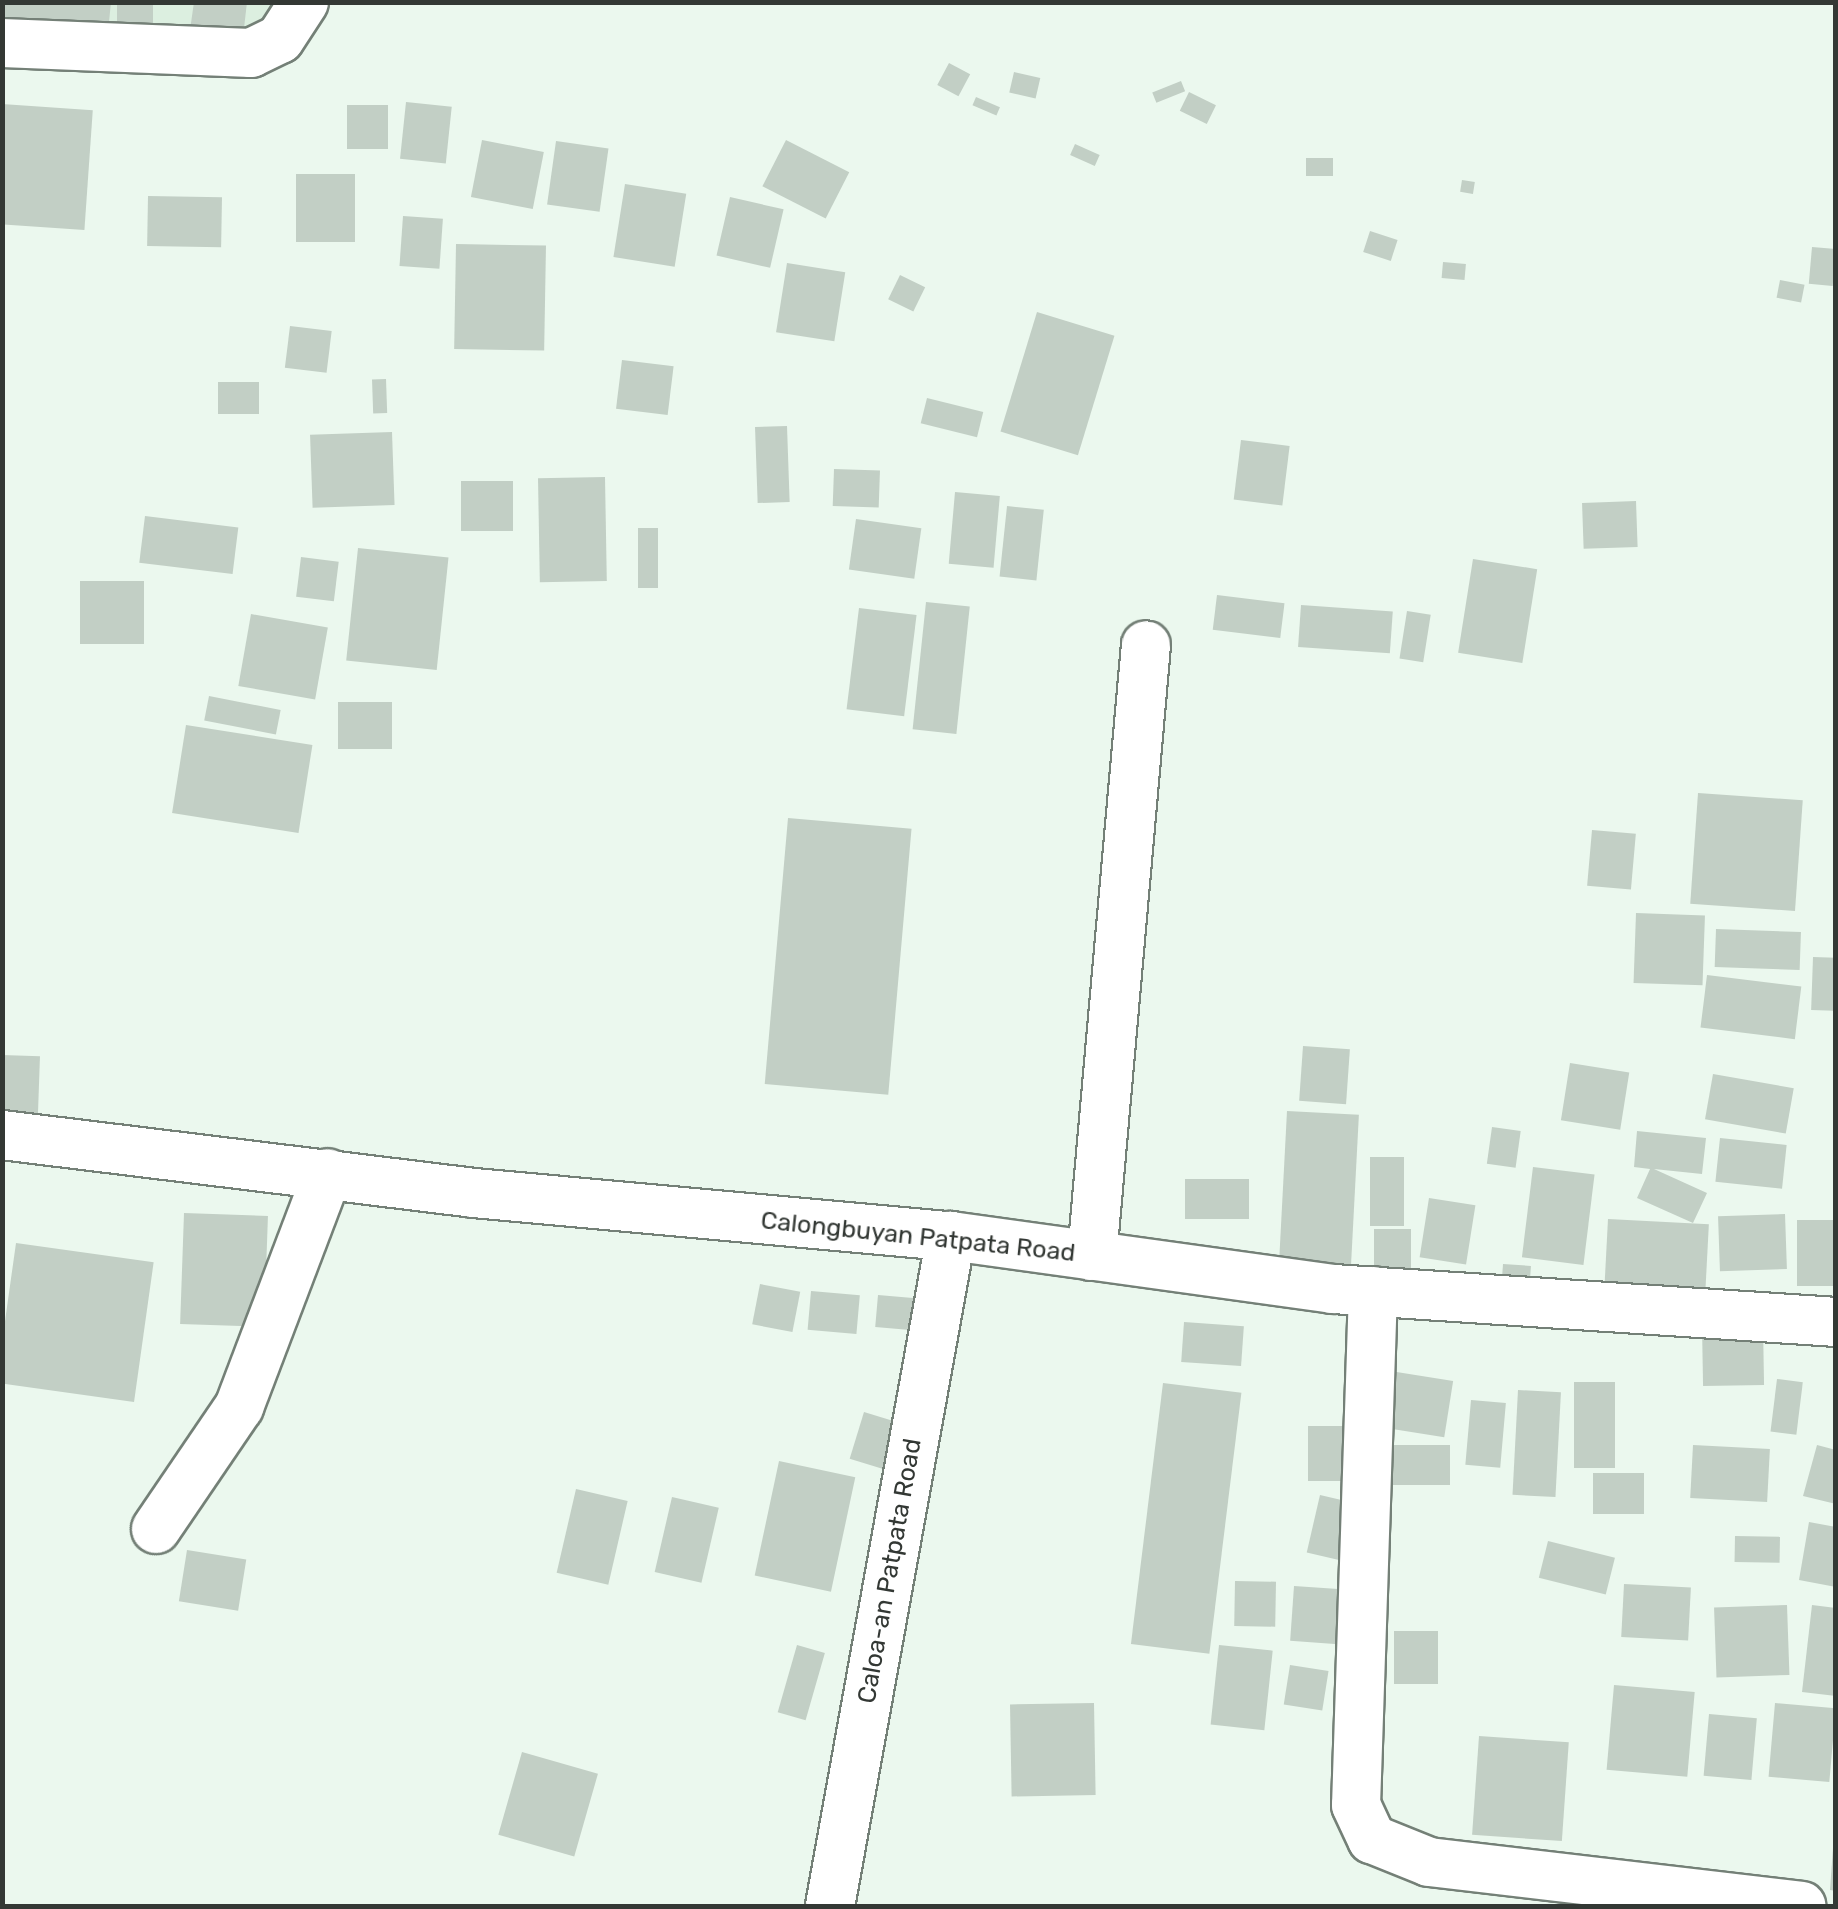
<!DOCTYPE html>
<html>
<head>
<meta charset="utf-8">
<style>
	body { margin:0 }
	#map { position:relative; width:1838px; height:1909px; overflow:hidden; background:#ebf8ee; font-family:Rubik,sans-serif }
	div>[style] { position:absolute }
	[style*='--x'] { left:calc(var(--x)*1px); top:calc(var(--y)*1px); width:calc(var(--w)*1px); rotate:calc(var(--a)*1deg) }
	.built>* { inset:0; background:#dcefe0; transform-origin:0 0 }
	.building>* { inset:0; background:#c2cfc5; transform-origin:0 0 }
	.roads { filter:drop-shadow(2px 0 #748077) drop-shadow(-2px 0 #748077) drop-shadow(0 2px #748077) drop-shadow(0 -2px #748077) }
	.minor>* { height:48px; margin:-24px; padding:0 24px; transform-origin:24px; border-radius:24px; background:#fff }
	span { translate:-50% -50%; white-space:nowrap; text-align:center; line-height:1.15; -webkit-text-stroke:8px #fff; paint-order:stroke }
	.street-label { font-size:25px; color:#333834 }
	.frame { position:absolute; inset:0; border:5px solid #333834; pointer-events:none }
</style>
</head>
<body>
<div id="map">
	<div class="built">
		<i style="left:3px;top:3px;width:275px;height:31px"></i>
	</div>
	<div class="building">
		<i style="clip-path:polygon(2px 2px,111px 2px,108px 32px,2px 21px)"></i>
		<i style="left:117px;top:2px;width:36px;height:32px"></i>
		<i style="clip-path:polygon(194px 2px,247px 2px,243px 37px,190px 30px)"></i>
		<i style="left:949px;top:63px;width:24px;height:25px;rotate:28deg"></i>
		<i style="left:1014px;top:72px;width:27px;height:21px;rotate:13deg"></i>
		<i style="left:1181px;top:81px;width:11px;height:31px;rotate:68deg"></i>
		<i style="left:1189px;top:92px;width:30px;height:21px;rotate:26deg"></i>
		<i style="left:976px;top:97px;width:26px;height:9px;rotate:23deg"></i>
		<i style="left:406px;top:102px;width:46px;height:57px;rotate:6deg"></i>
		<i style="left:2px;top:104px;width:91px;height:120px;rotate:4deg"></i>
		<i style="left:347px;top:105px;width:41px;height:44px"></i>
		<i style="left:482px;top:140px;width:63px;height:58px;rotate:11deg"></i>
		<i style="left:786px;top:140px;width:71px;height:52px;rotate:27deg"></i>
		<i style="left:556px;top:141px;width:53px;height:64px;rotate:8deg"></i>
		<i style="left:1075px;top:144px;width:27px;height:12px;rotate:24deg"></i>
		<i style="left:1306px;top:158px;width:27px;height:18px"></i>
		<i style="left:296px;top:174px;width:59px;height:68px"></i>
		<i style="left:1462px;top:180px;width:13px;height:12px;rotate:9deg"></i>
		<i style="left:625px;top:184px;width:62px;height:74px;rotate:9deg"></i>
		<i style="left:148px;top:196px;width:74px;height:50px;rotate:1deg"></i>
		<i style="left:730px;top:197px;width:55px;height:60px;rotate:13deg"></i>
		<i style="left:403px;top:216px;width:40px;height:50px;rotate:4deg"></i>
		<i style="left:1370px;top:231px;width:29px;height:22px;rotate:18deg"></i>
		<i style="left:456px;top:244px;width:90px;height:105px;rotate:1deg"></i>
		<i style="left:1812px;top:247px;width:24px;height:37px;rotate:5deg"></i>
		<i style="left:1443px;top:262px;width:23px;height:16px;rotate:5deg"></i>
		<i style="left:787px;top:263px;width:59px;height:70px;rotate:9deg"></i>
		<i style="left:900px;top:275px;width:28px;height:27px;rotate:26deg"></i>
		<i style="left:1780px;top:280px;width:25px;height:18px;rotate:11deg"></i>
		<i style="left:1037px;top:312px;width:81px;height:125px;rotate:17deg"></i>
		<i style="left:290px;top:326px;width:42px;height:42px;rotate:7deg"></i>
		<i style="left:622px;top:360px;width:52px;height:49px;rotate:7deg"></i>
		<i style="left:386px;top:379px;width:34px;height:14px;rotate:88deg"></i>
		<i style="left:218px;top:382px;width:41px;height:32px"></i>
		<i style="left:927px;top:398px;width:58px;height:26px;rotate:14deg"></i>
		<i style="left:787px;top:426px;width:76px;height:32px;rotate:88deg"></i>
		<i style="left:392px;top:432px;width:73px;height:82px;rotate:88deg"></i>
		<i style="left:1241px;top:440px;width:49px;height:60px;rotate:7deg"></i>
		<i style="left:834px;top:469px;width:46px;height:37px;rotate:2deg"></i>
		<i style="left:605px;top:477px;width:104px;height:67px;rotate:89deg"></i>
		<i style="left:461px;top:481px;width:52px;height:50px"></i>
		<i style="left:955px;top:492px;width:45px;height:72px;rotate:5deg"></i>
		<i style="left:1636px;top:501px;width:46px;height:54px;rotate:88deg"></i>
		<i style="left:1007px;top:506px;width:37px;height:71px;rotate:6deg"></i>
		<i style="left:145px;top:516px;width:94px;height:47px;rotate:7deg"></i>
		<i style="left:856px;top:519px;width:66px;height:51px;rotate:8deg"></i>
		<i style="left:638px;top:528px;width:20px;height:60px"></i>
		<i style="left:358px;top:548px;width:91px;height:113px;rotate:6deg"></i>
		<i style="left:301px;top:557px;width:38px;height:40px;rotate:7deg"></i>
		<i style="left:1473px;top:559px;width:65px;height:95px;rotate:9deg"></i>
		<i style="left:80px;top:581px;width:64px;height:63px"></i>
		<i style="left:1217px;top:595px;width:68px;height:35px;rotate:7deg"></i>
		<i style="left:926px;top:602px;width:44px;height:128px;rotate:6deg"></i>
		<i style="left:1301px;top:605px;width:92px;height:42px;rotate:4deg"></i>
		<i style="left:859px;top:608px;width:58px;height:102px;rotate:7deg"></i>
		<i style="left:1407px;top:611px;width:24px;height:48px;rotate:9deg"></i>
		<i style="left:251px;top:614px;width:78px;height:73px;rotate:10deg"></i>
		<i style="left:209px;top:696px;width:73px;height:25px;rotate:11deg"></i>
		<i style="left:338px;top:702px;width:54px;height:47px"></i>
		<i style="left:186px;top:725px;width:128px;height:89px;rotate:9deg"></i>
		<i style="left:1698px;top:793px;width:105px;height:111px;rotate:4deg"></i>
		<i style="left:788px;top:818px;width:124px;height:267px;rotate:5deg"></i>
		<i style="left:1592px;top:830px;width:44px;height:56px;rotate:5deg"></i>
		<i style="left:1636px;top:913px;width:69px;height:70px;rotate:2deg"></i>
		<i style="left:1716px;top:929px;width:85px;height:38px;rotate:2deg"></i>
		<i style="left:1813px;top:957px;width:23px;height:53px;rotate:2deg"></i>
		<i style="left:1707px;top:975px;width:95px;height:53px;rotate:7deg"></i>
		<i style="left:1303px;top:1046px;width:47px;height:55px;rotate:4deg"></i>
		<i style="left:2px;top:1055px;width:38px;height:69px;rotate:2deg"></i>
		<i style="left:1570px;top:1063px;width:60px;height:58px;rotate:9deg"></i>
		<i style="left:1713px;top:1074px;width:82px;height:46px;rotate:10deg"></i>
		<i style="left:1287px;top:1111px;width:72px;height:160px;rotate:3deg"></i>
		<i style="left:1492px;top:1127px;width:29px;height:37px;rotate:8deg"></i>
		<i style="clip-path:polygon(1637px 1131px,1706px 1138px,1702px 1174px,1654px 1169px,1707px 1193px,1693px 1223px,1637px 1198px,1650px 1169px,1634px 1167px)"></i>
		<i style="left:1720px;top:1138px;width:67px;height:44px;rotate:6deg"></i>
		<i style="left:1370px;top:1157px;width:34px;height:69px"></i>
		<i style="left:1533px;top:1167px;width:62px;height:91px;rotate:7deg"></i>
		<i style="left:1185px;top:1179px;width:64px;height:40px"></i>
		<i style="left:1429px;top:1198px;width:47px;height:60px;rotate:9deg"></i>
		<i style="left:184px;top:1213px;width:84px;height:111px;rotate:2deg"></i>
		<i style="left:1785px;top:1214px;width:55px;height:67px;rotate:88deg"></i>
		<i style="left:1608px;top:1219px;width:101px;height:85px;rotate:3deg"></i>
		<i style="left:1835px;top:1220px;width:66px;height:38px;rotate:90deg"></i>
		<i style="left:1374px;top:1229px;width:37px;height:61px"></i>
		<i style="left:16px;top:1243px;width:139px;height:141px;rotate:8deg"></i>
		<i style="left:1503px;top:1264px;width:28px;height:32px;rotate:4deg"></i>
		<i style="left:760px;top:1284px;width:41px;height:41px;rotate:11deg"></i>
		<i style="left:811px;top:1291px;width:49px;height:39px;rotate:5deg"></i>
		<i style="left:878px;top:1295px;width:38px;height:32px;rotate:5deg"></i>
		<i style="left:1184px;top:1322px;width:60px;height:40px;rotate:4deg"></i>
		<i style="left:1763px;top:1325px;width:60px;height:61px;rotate:89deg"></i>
		<i style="left:1384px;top:1370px;width:70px;height:57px;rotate:9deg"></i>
		<i style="left:1777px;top:1379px;width:26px;height:53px;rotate:7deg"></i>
		<i style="left:1574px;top:1382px;width:41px;height:86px"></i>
		<i style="left:1163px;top:1383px;width:79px;height:263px;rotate:7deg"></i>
		<i style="left:1518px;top:1390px;width:43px;height:105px;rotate:3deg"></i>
		<i style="left:1471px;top:1400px;width:35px;height:65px;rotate:5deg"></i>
		<i style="left:864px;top:1412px;width:41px;height:49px;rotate:17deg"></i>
		<i style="left:1308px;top:1426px;width:54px;height:55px"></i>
		<i style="left:1382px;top:1445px;width:68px;height:40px"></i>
		<i style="left:1693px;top:1445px;width:77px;height:53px;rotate:3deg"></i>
		<i style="clip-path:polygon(1817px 1445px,1836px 1450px,1836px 1504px,1803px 1496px)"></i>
		<i style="left:779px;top:1461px;width:78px;height:117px;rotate:12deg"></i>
		<i style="left:1593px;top:1473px;width:51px;height:41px"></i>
		<i style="left:576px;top:1489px;width:53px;height:86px;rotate:13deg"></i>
		<i style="left:1320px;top:1495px;width:43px;height:59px;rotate:13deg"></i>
		<i style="left:672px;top:1497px;width:48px;height:77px;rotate:13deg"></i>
		<i style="clip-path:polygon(1809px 1522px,1836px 1527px,1836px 1587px,1799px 1580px)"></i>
		<i style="left:1735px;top:1536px;width:45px;height:26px;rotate:1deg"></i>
		<i style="left:1548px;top:1541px;width:69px;height:38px;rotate:14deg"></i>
		<i style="left:187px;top:1550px;width:60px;height:52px;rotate:9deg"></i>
		<i style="left:1235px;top:1581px;width:41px;height:45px;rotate:1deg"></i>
		<i style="left:1624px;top:1584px;width:67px;height:53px;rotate:3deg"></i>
		<i style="left:1294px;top:1586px;width:48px;height:55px;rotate:4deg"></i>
		<i style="left:1787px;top:1605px;width:70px;height:73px;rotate:88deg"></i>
		<i style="clip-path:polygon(1812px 1605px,1836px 1608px,1836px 1696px,1802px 1692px)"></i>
		<i style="left:1394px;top:1631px;width:44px;height:53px"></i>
		<i style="left:797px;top:1645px;width:29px;height:70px;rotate:16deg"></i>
		<i style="left:1219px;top:1645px;width:54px;height:80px;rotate:6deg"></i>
		<i style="left:1290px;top:1665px;width:39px;height:40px;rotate:9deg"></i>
		<i style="left:1614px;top:1685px;width:81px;height:85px;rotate:5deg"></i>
		<i style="left:1094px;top:1703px;width:92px;height:84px;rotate:89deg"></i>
		<i style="left:1775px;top:1703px;width:61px;height:74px;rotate:5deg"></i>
		<i style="left:1709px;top:1714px;width:48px;height:62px;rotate:5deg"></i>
		<i style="left:1479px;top:1736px;width:90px;height:99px;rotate:4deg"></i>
		<i style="left:522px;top:1752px;width:79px;height:86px;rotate:16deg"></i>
		<i style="clip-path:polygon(1833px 1848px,1836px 1848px,1836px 1891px,1830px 1890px)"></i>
	</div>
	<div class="roads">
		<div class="minor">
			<i style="--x:2;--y:43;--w:249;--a:2.3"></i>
			<i style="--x:251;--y:53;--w:32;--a:-26"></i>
			<i style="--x:280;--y:39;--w:44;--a:-57"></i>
			<i style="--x:2;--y:1135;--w:476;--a:7"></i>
			<i style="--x:474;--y:1193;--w:479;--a:5.2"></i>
			<i style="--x:951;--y:1236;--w:386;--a:7.9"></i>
			<i style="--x:1333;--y:1289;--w:504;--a:3.75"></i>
			<i style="--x:1092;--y:1256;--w:613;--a:-84.95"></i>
			<i style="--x:1373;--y:1291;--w:514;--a:91.89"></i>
			<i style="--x:1356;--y:1805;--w:38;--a:65"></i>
			<i style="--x:1372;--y:1839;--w:61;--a:22"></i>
			<i style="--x:1429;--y:1862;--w:375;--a:6.7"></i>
			<i style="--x:156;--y:1529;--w:148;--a:-55.8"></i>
			<i style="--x:239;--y:1407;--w:250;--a:-69.2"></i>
			<i style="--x:830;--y:1906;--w:681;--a:-79.76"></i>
		</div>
	</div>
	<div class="street-label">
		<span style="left:918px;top:1237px;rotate:6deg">Calongbuyan Patpata Road</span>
		<span style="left:890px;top:1571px;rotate:-80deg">Caloa-an Patpata Road</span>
	</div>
	<div class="frame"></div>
</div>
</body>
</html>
